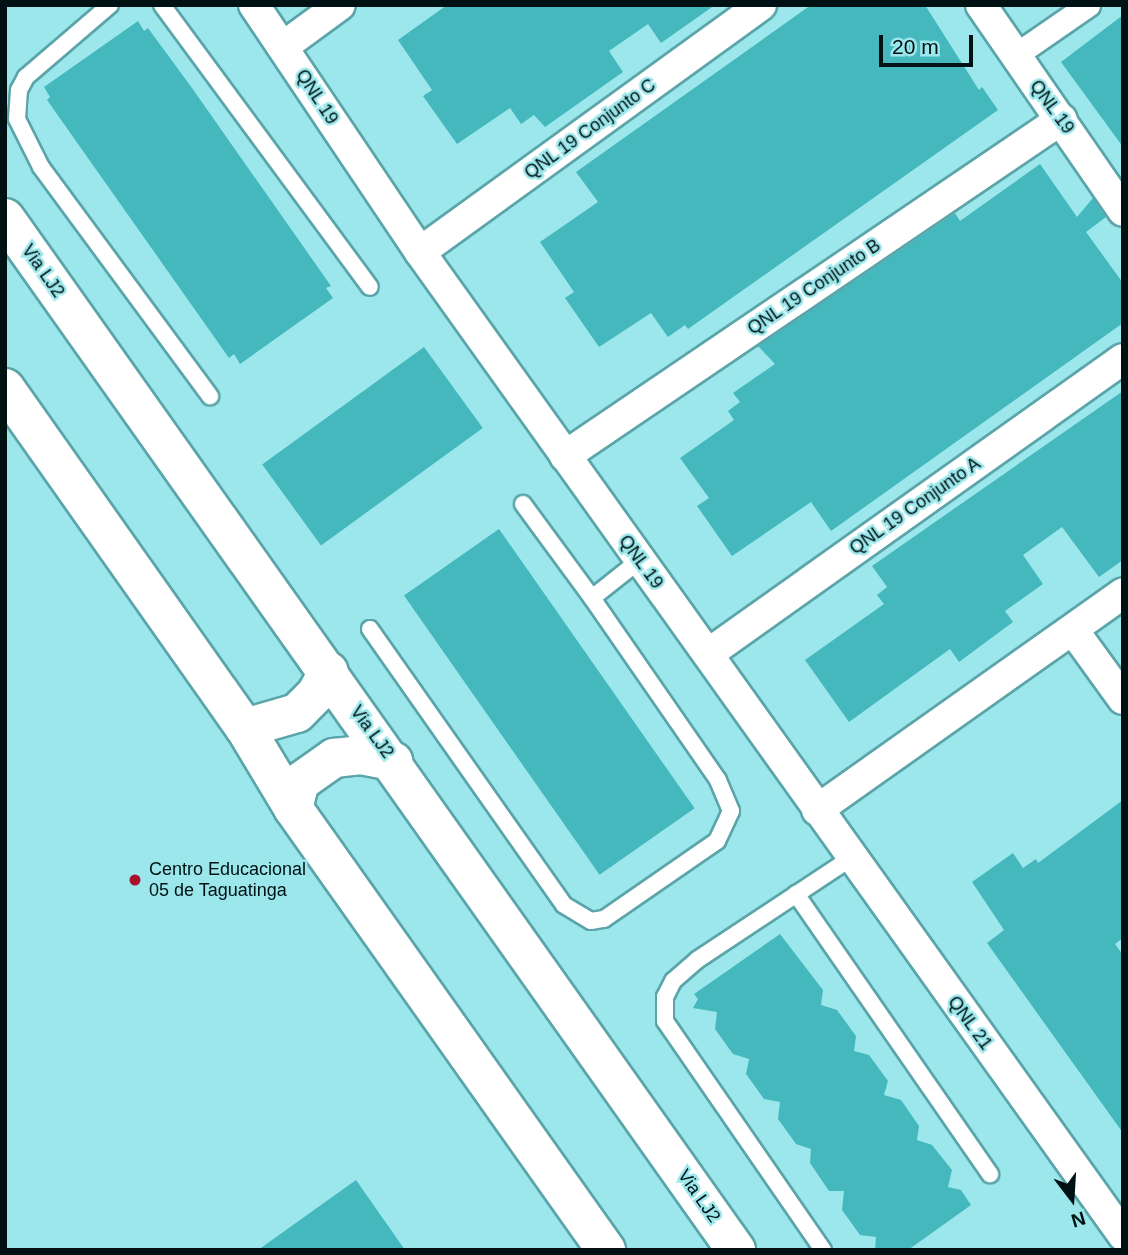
<!DOCTYPE html>
<html>
<head>
<meta charset="utf-8">
<style>
	body { margin:0 }
	#map { position:relative; width:1128px; height:1255px; overflow:hidden; background:#9be7eb; font-family:Arial,sans-serif }
	div>[style] { position:absolute }
	[style*='--x'] { left:calc(var(--x)*1px); top:calc(var(--y)*1px); width:calc(var(--w)*1px); rotate:calc(var(--a)*1deg) }
	.building>* { inset:0; background:#45b8be; transform-origin:0 0 }
	.roads { filter:drop-shadow(2px 0 #5ba5aa) drop-shadow(-2px 0 #5ba5aa) drop-shadow(0 2px #5ba5aa) drop-shadow(0 -2px #5ba5aa) }
	.service>* { height:16px; margin:-8px; padding:0 8px; transform-origin:8px; border-radius:8px; background:#fff }
	.pedestrian>* { height:23px; margin:-11.5px; padding:0 11.5px; transform-origin:11.5px; border-radius:11.5px; background:#fff }
	.minor>* { height:30px; margin:-15px; padding:0 15px; transform-origin:15px; border-radius:15px; background:#fff }
	.secondary>* { height:38px; margin:-19px; padding:0 19px; transform-origin:19px; border-radius:19px; background:#fff }
	.dots>* { width:19px; height:19px; translate:-50% -50%; box-sizing:border-box; border:4px solid #9be7eb; border-radius:50% }
	span { translate:-50% -50%; white-space:nowrap; text-align:center; line-height:1.15; -webkit-text-stroke:5px #9be7eb; paint-order:stroke }
	.street-label { font-size:18px; color:#001113 }
	.poi-label { font-size:18px; color:#001113 }
	.left { translate:0 -50%; text-align:left }
	.frame { position:absolute; inset:0; border:7px solid #001113; pointer-events:none }
	.north { position:absolute; left:1037px; top:1164px; width:70px; height:70px; -webkit-text-stroke:5px #9be7eb; paint-order:stroke; rotate:163deg; font-size:19px; font-weight:700; line-height:28px; text-align:center; color:#001113 }
	.north::after { content:''; display:block; margin:auto; width:24px; height:32px; background:#001113; clip-path:polygon(50% 0,100% 100%,50% 72%,0 100%) }
	.scale { position:absolute; left:879px; top:35px; width:94px; height:32px; box-sizing:border-box; border:4px solid #001113; border-top:0; padding-left:9px; font-size:21px; line-height:24px; white-space:nowrap; color:#001113; -webkit-text-stroke:5px #9be7eb; paint-order:stroke }
</style>
</head>
<body>
<div id="map">
	<div class="building">
		<i style="clip-path:polygon(447px 5px,715px 5px,661px 43px,648px 24px,609px 51px,623px 72px,545px 127px,534px 115px,521px 124px,510px 108px,457px 144px,423px 96px,432px 90px,398px 40px)"></i>
		<i style="clip-path:polygon(811px 5px,925px 5px,979px 90px,982px 87px,998px 110px,688px 329px,685px 325px,668px 337px,651px 313px,599px 347px,565px 298px,574px 292px,540px 242px,598px 202px,576px 172px)"></i>
		<i style="clip-path:polygon(1123px 15px,1123px 147px,1061px 62px)"></i>
		<i style="clip-path:polygon(138px 21px,144px 31px,148px 28px,192px 88px,331px 286px,326px 288px,333px 298px,240px 364px,234px 354px,229px 358px,47px 100px,50px 97px,44px 87px)"></i>
		<i style="clip-path:polygon(1040px 164px,1077px 217px,1093px 198px,1106px 217px,1086px 232px,1123px 283px,1123px 323px,831px 531px,811px 502px,732px 556px,697px 506px,709px 498px,680px 458px,734px 420px,728px 411px,740px 402px,733px 393px,775px 364px,758px 346px,955px 213px,960px 221px)"></i>
		<i style="left:424px;top:347px;width:100px;height:200px;rotate:54deg"></i>
		<i style="clip-path:polygon(1123px 391px,1123px 560px,1099px 577px,1062px 527px,1023px 555px,1043px 584px,1005px 611px,1013px 622px,959px 662px,950px 649px,849px 722px,805px 660px,884px 604px,877px 595px,887px 587px,872px 566px)"></i>
		<i style="left:499px;top:529px;width:341px;height:116px;rotate:55deg"></i>
		<i style="clip-path:polygon(1123px 800px,1123px 938px,1115px 944px,1123px 955px,1123px 1133px,987px 943px,1004px 930px,972px 882px,1013px 853px,1023px 868px,1036px 859px,1038px 863px)"></i>
		<i style="clip-path:polygon(780px 934px,823px 990px,821px 1005px,837px 1010px,856px 1036px,854px 1051px,869px 1055px,888px 1081px,884px 1095px,901px 1100px,919px 1126px,917px 1140px,932px 1145px,952px 1170px,948px 1187px,961px 1190px,971px 1205px,908px 1250px,875px 1250px,876px 1237px,860px 1235px,842px 1210px,844px 1191px,829px 1191px,810px 1163px,811px 1149px,796px 1144px,778px 1119px,780px 1102px,764px 1099px,746px 1074px,749px 1059px,733px 1054px,715px 1029px,717px 1012px,693px 1008px,698px 999px,694px 994px)"></i>
		<i style="clip-path:polygon(356px 1180px,405px 1250px,258px 1250px)"></i>
	</div>
	<div class="roads">
		<div class="service">
			<i style="--x:110;--y:5;--w:111;--a:139.4"></i>
			<i style="--x:26;--y:77;--w:15;--a:118"></i>
			<i style="--x:19;--y:90;--w:29;--a:94"></i>
			<i style="--x:17;--y:119;--w:54;--a:63.4"></i>
			<i style="--x:41;--y:167;--w:285;--a:53.6"></i>
			<i style="--x:162;--y:5;--w:350;--a:53.6"></i>
			<i style="--x:523;--y:504;--w:117;--a:53.7"></i>
			<i style="--x:370;--y:629;--w:337;--a:54.9"></i>
			<i style="--x:564;--y:905;--w:31;--a:31"></i>
			<i style="--x:591;--y:921;--w:13;--a:-9"></i>
			<i style="--x:604;--y:919;--w:137;--a:-34.6"></i>
			<i style="--x:717;--y:841;--w:33;--a:-65"></i>
			<i style="--x:731;--y:811;--w:34;--a:-113"></i>
			<i style="--x:718;--y:780;--w:221;--a:-124.7"></i>
			<i style="--x:592;--y:598;--w:61;--a:-38.4"></i>
			<i style="--x:796;--y:894;--w:341;--a:55.3"></i>
			<i style="--x:823;--y:1250;--w:278;--a:-124.6"></i>
			<i style="--x:665;--y:1021;--w:24;--a:-90"></i>
			<i style="--x:665;--y:997;--w:18;--a:-63"></i>
			<i style="--x:673;--y:981;--w:32;--a:-41"></i>
			<i style="--x:697;--y:960;--w:185;--a:-33.5"></i>
		</div>
		<div class="pedestrian">
			<i style="--x:1014;--y:56;--w:90;--a:-34.6"></i>
		</div>
		<div class="minor">
			<i style="--x:254;--y:5;--w:298;--a:56.1"></i>
			<i style="--x:420;--y:252;--w:1209;--a:54.43"></i>
			<i style="--x:981;--y:5;--w:250;--a:55.4"></i>
			<i style="--x:284;--y:46;--w:69;--a:-36.2"></i>
			<i style="--x:420;--y:252;--w:421;--a:-35.9"></i>
			<i style="--x:565;--y:456;--w:600;--a:-34.14"></i>
			<i style="--x:1073;--y:630;--w:85;--a:54.1"></i>
			<i style="--x:708;--y:654;--w:509;--a:-35.41"></i>
			<i style="--x:817;--y:810;--w:375;--a:-35.3"></i>
		</div>
		<div class="secondary">
			<i style="--x:5;--y:218;--w:1265;--a:54.69"></i>
			<i style="--x:5;--y:388;--w:416;--a:54.8"></i>
			<i style="--x:245;--y:728;--w:93;--a:59"></i>
			<i style="--x:293;--y:808;--w:542;--a:54.7"></i>
			<i style="--x:245;--y:728;--w:54;--a:-16.1"></i>
			<i style="--x:297;--y:713;--w:27;--a:-45"></i>
			<i style="--x:316;--y:694;--w:26;--a:-61"></i>
			<i style="--x:293;--y:808;--w:27;--a:-75"></i>
			<i style="--x:300;--y:782;--w:42;--a:-35.2"></i>
			<i style="--x:334;--y:758;--w:27;--a:-6"></i>
			<i style="--x:361;--y:755;--w:33;--a:11"></i>
		</div>
	</div>
	<div class="dots">
		<i style="left:135px;top:880px;background:#a8102b"></i>
	</div>
	<div class="street-label">
		<span style="left:317px;top:97px;rotate:57deg">QNL 19</span>
		<span style="left:1052px;top:107px;rotate:54deg">QNL 19</span>
		<span style="left:590px;top:129px;rotate:-36deg">QNL 19 Conjunto C</span>
		<span style="left:43px;top:271px;rotate:55deg">Via LJ2</span>
		<span style="left:814px;top:287px;rotate:-34deg">QNL 19 Conjunto B</span>
		<span style="left:915px;top:506px;rotate:-35deg">QNL 19 Conjunto A</span>
		<span style="left:641px;top:562px;rotate:54deg">QNL 19</span>
		<span style="left:372px;top:732px;rotate:54deg">Via LJ2</span>
		<span style="left:970px;top:1023px;rotate:54deg">QNL 21</span>
		<span style="left:699px;top:1196px;rotate:55deg">Via LJ2</span>
	</div>
	<div class="poi-label">
		<span class="left" style="left:149px;top:880px">Centro Educacional<br>05 de Taguatinga</span>
	</div>
	<div class="frame"></div>
	<div class="north">N</div>
	<div class="scale">20 m</div>
</div>
</body>
</html>
